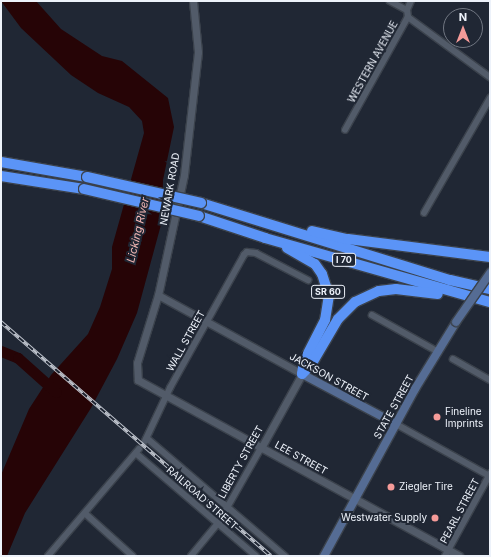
<!DOCTYPE html>
<html>
<head>
<meta charset="utf-8">
<style>
	body { margin:0 }
	#map { position:relative; width:491px; height:557px; overflow:hidden; background:#202734; font-family:Inter,sans-serif }
	div>[style] { position:absolute }
	[style*='--x'] { left:calc(var(--x)*1px); top:calc(var(--y)*1px); width:calc(var(--w)*1px); rotate:calc(var(--a)*1deg) }
	.water>* { inset:0; background:#260406 }
	.river>* { height:11px; margin:-5.5px; padding:0 5.5px; transform-origin:5.5px; border-radius:5.5px; background:#260406 }
	.roads { filter:drop-shadow(1px 0 #3b424c) drop-shadow(-1px 0 #3b424c) drop-shadow(0 1px #3b424c) drop-shadow(0 -1px #3b424c) }
	.minor>* { height:5.5px; margin:-2.75px; padding:0 2.75px; transform-origin:2.75px; border-radius:2.75px; background:#525b69 }
	.tertiary>* { height:7px; margin:-3.5px; padding:0 3.5px; transform-origin:3.5px; border-radius:3.5px; background:#525b69 }
	.secondary>* { height:8px; margin:-4px; padding:0 4px; transform-origin:4px; border-radius:4px; background:#556c94 }
	.motorway>* { height:10px; margin:-5px; padding:0 5px; transform-origin:5px; border-radius:5px; background:#5b94f7 }
	.rail>* { height:3.5px; margin-top:-1.75px; transform-origin:0; background:repeating-linear-gradient(90deg,#202734 0 6px,#bec3cc 0 12px); box-sizing:border-box; border-block:1px solid #bec3cc }
	.bridges { filter:drop-shadow(1px 0 #3b424c) drop-shadow(-1px 0 #3b424c) drop-shadow(0 1px #3b424c) drop-shadow(0 -1px #3b424c) }
	.secondary-bridge>* { height:8px; margin:-4px; padding:0 4px; transform-origin:4px; border-radius:4px; background:#556c94 }
	.motorway-bridge>* { height:10px; margin:-5px; padding:0 5px; transform-origin:5px; border-radius:5px; background:#5b94f7 }
	.dots>* { width:11px; height:11px; translate:-50% -50%; box-sizing:border-box; border:2px solid #202734; border-radius:50% }
	span { translate:-50% -50%; white-space:nowrap; text-align:center; line-height:1.15; -webkit-text-stroke:4px #202734; paint-order:stroke }
	.shield-label span { padding:1px 3px; background:#202734; border:1px solid; border-radius:3px; -webkit-text-stroke-width:0 }
	.shield-label { font-size:9px; color:#edf2fa; font-weight:700 }
	.street-label { font-size:10px; color:#edf2fa }
	.poi-label { font-size:10px; color:#edf2fa }
	.left { translate:0 -50%; text-align:left }
	.right { translate:-100% -50%; text-align:right }
	.water-label { font-size:11px; color:#f6b9b6; font-style:italic }
	.frame { position:absolute; inset:0; border:2px solid #edf2fa; pointer-events:none }
	.north { position:absolute; left:443px; top:8px; width:40px; height:40px; box-sizing:border-box; background:#202734; border:1px solid #727883; border-radius:50%; rotate:0deg; font-size:11px; font-weight:700; line-height:16px; text-align:center; color:#edf2fa }
	.north::after { content:''; display:block; margin:auto; width:14px; height:18px; background:#f59b99; clip-path:polygon(50% 0,100% 100%,50% 72%,0 100%) }
</style>
</head>
<body>
<div id="map">
	<div class="water">
		<i style="clip-path:polygon(1px 1px,36px 1px,61px 29px,102px 56px,122px 61px,168px 98px,174px 127px,163px 180px,162px 221px,137px 313px,117px 359px,91px 408px,25px 513px,7px 556px,1px 556px,1px 475px,29px 409px,51px 375px,88px 334px,100px 307px,112px 269px,112px 247px,144px 133px,142px 121px,129px 107px,98px 93px,71px 75px,21px 28px)"></i>
	</div>
	<div class="river">
		<i style="--x:1;--y:351;--w:18;--a:22"></i>
		<i style="--x:18;--y:358;--w:51;--a:41.8"></i>
	</div>
	<div class="roads">
		<div class="minor">
			<i style="--x:390;--y:1;--w:19;--a:28"></i>
			<i style="--x:408;--y:17;--w:102;--a:36.2"></i>
			<i style="--x:345;--y:130;--w:129;--a:-60.9"></i>
			<i style="--x:408;--y:17;--w:7;--a:-98"></i>
			<i style="--x:407;--y:10;--w:10;--a:-66"></i>
			<i style="--x:424;--y:213;--w:133;--a:-60.1"></i>
			<i style="--x:372;--y:315;--w:74;--a:29"></i>
			<i style="--x:453;--y:359;--w:43;--a:29.6"></i>
			<i style="--x:396;--y:424;--w:107;--a:29"></i>
			<i style="--x:147;--y:438;--w:182;--a:40.5"></i>
			<i style="--x:145;--y:441;--w:59;--a:-64.7"></i>
			<i style="--x:170;--y:388;--w:152;--a:-60.9"></i>
			<i style="--x:244;--y:255;--w:4;--a:-45"></i>
			<i style="--x:247;--y:252;--w:9;--a:6"></i>
			<i style="--x:256;--y:253;--w:59;--a:27.4"></i>
			<i style="--x:136;--y:453;--w:158;--a:40.6"></i>
			<i style="--x:85;--y:513;--w:64;--a:41.9"></i>
			<i style="--x:48;--y:556;--w:140;--a:-49.6"></i>
			<i style="--x:191;--y:556;--w:44;--a:-50.5"></i>
			<i style="--x:219;--y:522;--w:85;--a:-60.4"></i>
			<i style="--x:445;--y:556;--w:94;--a:-61.2"></i>
		</div>
		<div class="tertiary">
			<i style="--x:193;--y:1;--w:51;--a:84.4"></i>
			<i style="--x:198;--y:52;--w:124;--a:96.5"></i>
			<i style="--x:184;--y:175;--w:123;--a:102.2"></i>
			<i style="--x:158;--y:295;--w:71;--a:107.2"></i>
			<i style="--x:137;--y:363;--w:17;--a:87"></i>
			<i style="--x:138;--y:380;--w:366;--a:28.7"></i>
			<i style="--x:158;--y:295;--w:164;--a:28.7"></i>
			<i style="--x:302;--y:374;--w:85;--a:119"></i>
		</div>
		<div class="secondary">
			<i style="--x:302;--y:374;--w:106;--a:28"></i>
			<i style="--x:324;--y:556;--w:190;--a:-61.4"></i>
			<i style="--x:415;--y:389;--w:79;--a:-58.5"></i>
		</div>
		<div class="motorway">
			<i style="--x:1;--y:162;--w:87;--a:9.9"></i>
			<i style="--x:1;--y:176;--w:84;--a:8.9"></i>
			<i style="--x:201;--y:203;--w:261;--a:17.2"></i>
			<i style="--x:450;--y:280;--w:41;--a:12.7"></i>
			<i style="--x:199;--y:216;--w:70;--a:18.4"></i>
			<i style="--x:265;--y:238;--w:234;--a:15.9"></i>
			<i style="--x:312;--y:231;--w:37;--a:13"></i>
			<i style="--x:348;--y:239;--w:143;--a:7.2"></i>
			<i style="--x:287;--y:248;--w:32;--a:30"></i>
			<i style="--x:315;--y:264;--w:12;--a:55"></i>
			<i style="--x:322;--y:274;--w:22;--a:72"></i>
			<i style="--x:329;--y:295;--w:25;--a:99"></i>
			<i style="--x:325;--y:320;--w:46;--a:117.1"></i>
			<i style="--x:304;--y:361;--w:13;--a:99"></i>
			<i style="--x:302;--y:374;--w:13;--a:-45"></i>
			<i style="--x:311;--y:365;--w:53;--a:-59.6"></i>
			<i style="--x:338;--y:319;--w:24;--a:-45"></i>
			<i style="--x:355;--y:302;--w:26;--a:-25"></i>
			<i style="--x:379;--y:291;--w:17;--a:-7"></i>
			<i style="--x:396;--y:289;--w:42;--a:6.8"></i>
		</div>
	</div>
	<div class="rail">
		<i style="--x:1;--y:322;--w:357;--a:40.9"></i>
	</div>
	<div class="bridges">
		<div class="secondary-bridge">
			<i style="--x:456;--y:322;--w:60;--a:-55.2"></i>
		</div>
		<div class="motorway-bridge">
			<i style="--x:87;--y:177;--w:117;--a:12.8"></i>
			<i style="--x:84;--y:189;--w:118;--a:13.2"></i>
		</div>
	</div>
	<div class="dots">
		<i style="left:437px;top:417px;background:#f59b99"></i>
		<i style="left:391px;top:487px;background:#f59b99"></i>
		<i style="left:435px;top:518px;background:#f59b99"></i>
	</div>
	<div class="shield-label">
		<span style="left:344px;top:260px">I 70</span>
		<span style="left:328px;top:292px">SR 60</span>
	</div>
	<div class="street-label">
		<span style="left:373px;top:62px;rotate:-61deg">WESTERN AVENUE</span>
		<span style="left:170px;top:189px;rotate:-80deg">NEWARK ROAD</span>
		<span style="left:186px;top:341px;rotate:-61deg">WALL STREET</span>
		<span style="left:329px;top:377px;rotate:29deg">JACKSON STREET</span>
		<span style="left:394px;top:407px;rotate:-61deg">STATE STREET</span>
		<span style="left:301px;top:458px;rotate:29deg">LEE STREET</span>
		<span style="left:241px;top:462px;rotate:-61deg">LIBERTY STREET</span>
		<span style="left:202px;top:498px;rotate:41deg">RAILROAD STREET</span>
		<span style="left:460px;top:511px;rotate:-62deg">PEARL STREET</span>
	</div>
	<div class="poi-label">
		<span class="left" style="left:445px;top:417px">Fineline<br>Imprints</span>
		<span class="left" style="left:399px;top:487px">Ziegler Tire</span>
		<span class="right" style="left:427px;top:518px">Westwater Supply</span>
	</div>
	<div class="water-label">
		<span style="left:138px;top:230px;rotate:-77deg">Licking River</span>
	</div>
	<div class="frame"></div>
	<div class="north">N</div>
</div>
</body>
</html>
